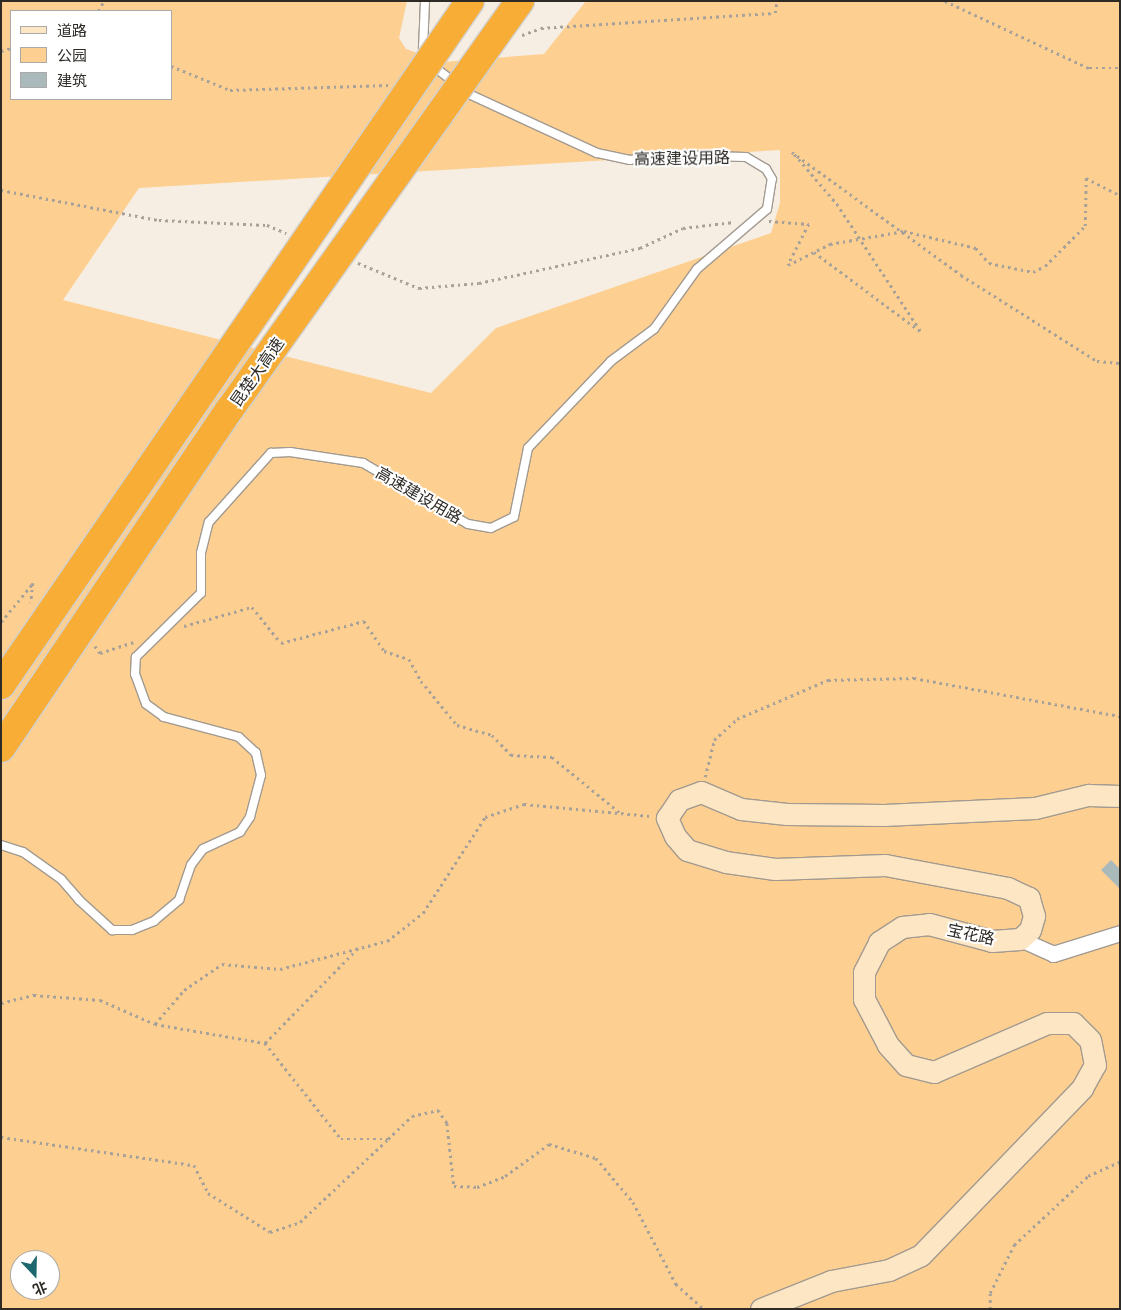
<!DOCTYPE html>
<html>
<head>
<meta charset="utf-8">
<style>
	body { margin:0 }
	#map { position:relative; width:1121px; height:1310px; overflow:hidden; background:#f6eee3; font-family:"Exo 2","Noto Sans SC",sans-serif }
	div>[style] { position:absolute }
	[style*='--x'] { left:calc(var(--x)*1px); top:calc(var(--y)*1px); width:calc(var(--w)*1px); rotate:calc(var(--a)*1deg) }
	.green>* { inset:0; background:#fdcf91 }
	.building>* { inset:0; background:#aab9ba }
	.path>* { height:2.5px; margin-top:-1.25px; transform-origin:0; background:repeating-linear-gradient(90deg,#a7a199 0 2.5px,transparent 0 6.5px) }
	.roads { filter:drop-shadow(1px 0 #a29a90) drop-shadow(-1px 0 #a29a90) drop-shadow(0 1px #a29a90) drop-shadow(0 -1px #a29a90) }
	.service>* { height:8px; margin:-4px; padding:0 4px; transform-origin:4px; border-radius:4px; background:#fff }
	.minor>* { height:15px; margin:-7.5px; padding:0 7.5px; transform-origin:7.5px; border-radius:7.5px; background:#fff }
	.secondary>* { height:21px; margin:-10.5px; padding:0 10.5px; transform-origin:10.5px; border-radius:10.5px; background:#fde6c3 }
	.bridges { filter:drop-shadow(1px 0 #d1d0cf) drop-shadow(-1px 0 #d1d0cf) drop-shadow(0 1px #d1d0cf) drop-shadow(0 -1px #d1d0cf) }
	.motorway-bridge>* { height:28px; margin:-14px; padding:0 14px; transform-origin:14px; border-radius:14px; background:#f7ad36 }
	span { translate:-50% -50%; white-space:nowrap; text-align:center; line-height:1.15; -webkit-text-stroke:4px #fff; paint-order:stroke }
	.street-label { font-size:16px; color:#2e2b27 }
	.frame { position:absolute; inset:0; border:2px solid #2e2b27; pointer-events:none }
	.legend { position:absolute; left:10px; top:10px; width:162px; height:90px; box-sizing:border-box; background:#fff; border:1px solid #abaaa9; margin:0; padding:6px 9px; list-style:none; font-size:15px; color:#2e2b27 }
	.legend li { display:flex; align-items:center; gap:10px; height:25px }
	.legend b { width:25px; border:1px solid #abaaa9 }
	.north { position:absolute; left:10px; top:1250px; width:50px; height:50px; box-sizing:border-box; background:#fff; border:1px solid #abaaa9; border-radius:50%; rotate:159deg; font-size:14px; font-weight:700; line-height:20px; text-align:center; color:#2e2b27 }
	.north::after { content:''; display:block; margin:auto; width:18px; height:22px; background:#1c686e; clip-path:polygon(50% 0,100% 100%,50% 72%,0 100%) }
</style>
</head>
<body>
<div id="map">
	<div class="green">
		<i style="clip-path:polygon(evenodd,1px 1px,407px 1px,399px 38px,406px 49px,443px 62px,544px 54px,586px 1px,1120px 1px,1120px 1309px,1px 1309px,1px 1px,11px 11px,171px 11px,171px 99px,11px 99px,11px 11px,1px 1px,780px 150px,780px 203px,771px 233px,496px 328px,431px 393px,63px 300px,139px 188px,780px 150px,1px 1px,20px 1260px,50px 1260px,50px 1290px,20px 1290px,20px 1260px)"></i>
	</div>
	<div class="building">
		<i style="clip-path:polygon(1111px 860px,1120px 869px,1120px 889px,1101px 870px)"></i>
	</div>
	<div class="path">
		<i style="--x:945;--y:1;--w:159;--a:25"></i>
		<i style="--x:1089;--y:68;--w:31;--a:0"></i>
		<i style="--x:98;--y:11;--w:12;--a:-59"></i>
		<i style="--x:522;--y:35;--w:20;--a:-20"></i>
		<i style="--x:541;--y:28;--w:234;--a:-3.7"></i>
		<i style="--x:775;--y:13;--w:12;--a:-81"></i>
		<i style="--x:1;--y:51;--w:10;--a:-17"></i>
		<i style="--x:171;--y:66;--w:64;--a:22.1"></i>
		<i style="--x:230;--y:90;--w:159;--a:-1.8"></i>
		<i style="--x:1;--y:190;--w:161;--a:10.8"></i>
		<i style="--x:159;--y:220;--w:108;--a:2.7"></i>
		<i style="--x:267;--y:225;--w:21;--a:23"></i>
		<i style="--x:769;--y:221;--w:40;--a:4.3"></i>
		<i style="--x:809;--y:224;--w:46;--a:117.1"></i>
		<i style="--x:788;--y:265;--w:47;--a:-26.6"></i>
		<i style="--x:830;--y:244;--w:75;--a:-10"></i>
		<i style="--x:904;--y:231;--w:74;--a:13.3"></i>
		<i style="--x:976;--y:248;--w:20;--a:49"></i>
		<i style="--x:989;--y:263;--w:45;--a:11.6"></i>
		<i style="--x:1033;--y:272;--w:13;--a:-27"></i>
		<i style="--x:1045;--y:266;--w:57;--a:-45"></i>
		<i style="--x:1085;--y:226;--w:48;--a:-88.8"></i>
		<i style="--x:1086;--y:178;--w:38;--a:27"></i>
		<i style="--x:814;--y:252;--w:132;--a:36.7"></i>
		<i style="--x:920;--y:331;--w:149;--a:-123.3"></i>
		<i style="--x:838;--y:206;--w:71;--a:-130.4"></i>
		<i style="--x:792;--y:152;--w:209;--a:36"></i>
		<i style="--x:961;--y:275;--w:161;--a:32.3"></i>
		<i style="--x:1097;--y:361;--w:23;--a:5"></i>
		<i style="--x:358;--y:263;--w:66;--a:22.3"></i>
		<i style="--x:419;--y:288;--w:60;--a:-4.8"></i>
		<i style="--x:479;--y:283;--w:165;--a:-12.3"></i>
		<i style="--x:640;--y:248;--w:47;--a:-24.9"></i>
		<i style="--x:683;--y:228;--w:51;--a:-6.7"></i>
		<i style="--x:1;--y:622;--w:50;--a:-50.6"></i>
		<i style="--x:33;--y:583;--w:20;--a:96"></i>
		<i style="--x:184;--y:626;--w:71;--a:-15.6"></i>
		<i style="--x:252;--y:607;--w:46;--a:51.1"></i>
		<i style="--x:281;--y:643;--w:86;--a:-14.8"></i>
		<i style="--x:364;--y:621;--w:36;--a:56"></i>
		<i style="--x:384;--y:651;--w:26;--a:18"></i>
		<i style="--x:409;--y:659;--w:25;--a:61"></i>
		<i style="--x:421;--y:681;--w:57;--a:50.7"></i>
		<i style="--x:457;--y:725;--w:36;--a:16"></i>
		<i style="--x:492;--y:735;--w:28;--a:46"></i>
		<i style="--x:511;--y:755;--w:41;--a:2.8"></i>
		<i style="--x:552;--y:757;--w:87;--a:39.4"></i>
		<i style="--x:95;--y:646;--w:9;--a:54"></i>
		<i style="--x:100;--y:653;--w:38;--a:-18"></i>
		<i style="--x:705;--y:777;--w:38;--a:-76"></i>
		<i style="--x:714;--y:740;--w:31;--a:-42"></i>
		<i style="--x:737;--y:719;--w:99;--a:-23.2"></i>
		<i style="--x:828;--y:680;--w:86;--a:-1.3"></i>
		<i style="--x:914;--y:678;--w:209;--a:10.5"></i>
		<i style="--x:1;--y:1003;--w:34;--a:-14"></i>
		<i style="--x:34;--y:995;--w:66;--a:4.3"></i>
		<i style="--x:100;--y:1000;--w:60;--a:23.6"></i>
		<i style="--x:155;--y:1024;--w:45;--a:-49.5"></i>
		<i style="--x:184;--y:990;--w:46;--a:-34.4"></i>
		<i style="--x:222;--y:964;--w:58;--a:4.9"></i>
		<i style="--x:280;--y:969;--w:111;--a:-14.7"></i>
		<i style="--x:387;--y:941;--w:46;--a:-37.9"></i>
		<i style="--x:423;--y:913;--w:114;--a:-57.1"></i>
		<i style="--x:485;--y:817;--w:41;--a:-18.4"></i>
		<i style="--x:524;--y:804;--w:127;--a:5.4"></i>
		<i style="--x:155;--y:1024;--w:112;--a:9.8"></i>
		<i style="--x:265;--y:1043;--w:136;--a:-45.6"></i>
		<i style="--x:265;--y:1043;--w:122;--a:51.6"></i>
		<i style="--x:341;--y:1139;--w:47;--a:0"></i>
		<i style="--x:388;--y:1139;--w:33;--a:-44"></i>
		<i style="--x:412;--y:1116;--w:27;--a:-13"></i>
		<i style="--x:438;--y:1110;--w:16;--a:55"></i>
		<i style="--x:447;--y:1123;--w:63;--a:83.7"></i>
		<i style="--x:454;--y:1186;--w:23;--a:2"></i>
		<i style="--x:477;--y:1187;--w:30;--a:-21"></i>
		<i style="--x:505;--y:1176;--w:54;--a:-36"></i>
		<i style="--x:549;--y:1144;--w:49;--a:16.6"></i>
		<i style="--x:596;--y:1158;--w:57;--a:49.9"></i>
		<i style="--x:633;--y:1202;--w:93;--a:62.3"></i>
		<i style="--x:676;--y:1284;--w:38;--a:42"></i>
		<i style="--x:1;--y:1137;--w:195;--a:8.3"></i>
		<i style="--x:194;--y:1165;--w:31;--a:63"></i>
		<i style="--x:208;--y:1193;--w:73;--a:32.2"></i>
		<i style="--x:270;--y:1232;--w:32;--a:-18"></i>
		<i style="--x:300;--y:1222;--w:120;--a:-43.3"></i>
		<i style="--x:990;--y:1309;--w:16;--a:-90"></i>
		<i style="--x:990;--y:1293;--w:54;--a:-63.4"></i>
		<i style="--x:1014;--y:1245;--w:101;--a:-43"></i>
		<i style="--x:1088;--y:1176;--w:35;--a:-24"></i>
	</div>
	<div class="roads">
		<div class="service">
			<i style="--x:425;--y:1;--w:47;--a:92.4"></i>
			<i style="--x:423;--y:48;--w:7;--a:63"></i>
			<i style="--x:1;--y:845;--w:23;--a:18"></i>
			<i style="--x:23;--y:852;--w:47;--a:35.4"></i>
			<i style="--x:61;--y:879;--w:28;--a:49"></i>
			<i style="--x:79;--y:900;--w:45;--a:42.3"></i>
			<i style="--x:112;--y:930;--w:20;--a:0"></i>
			<i style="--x:132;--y:930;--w:24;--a:-22"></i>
			<i style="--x:154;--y:921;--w:33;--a:-40"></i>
			<i style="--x:179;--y:900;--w:37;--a:-71"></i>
			<i style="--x:191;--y:865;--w:20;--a:-53"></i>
			<i style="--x:203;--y:849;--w:41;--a:-24.7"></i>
			<i style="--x:240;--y:832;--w:18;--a:-56"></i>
			<i style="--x:250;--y:817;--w:43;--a:-75.3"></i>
			<i style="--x:261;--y:775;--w:23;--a:-103"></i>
			<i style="--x:256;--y:753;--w:23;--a:-137"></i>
			<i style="--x:239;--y:737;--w:78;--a:-165.1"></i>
			<i style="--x:164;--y:717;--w:22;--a:-144"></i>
			<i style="--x:146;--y:704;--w:32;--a:-110"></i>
			<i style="--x:135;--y:674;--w:17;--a:-87"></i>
			<i style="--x:136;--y:657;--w:91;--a:-44.6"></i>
			<i style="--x:201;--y:593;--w:40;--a:-90"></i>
			<i style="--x:201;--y:553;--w:32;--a:-76"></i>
			<i style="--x:209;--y:522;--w:93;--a:-48.1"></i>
			<i style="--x:271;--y:453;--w:19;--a:-3"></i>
			<i style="--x:290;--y:452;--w:74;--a:8.6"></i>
			<i style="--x:363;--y:463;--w:121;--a:30.2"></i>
			<i style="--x:468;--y:524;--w:23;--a:10"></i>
			<i style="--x:491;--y:528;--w:25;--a:-26"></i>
			<i style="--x:514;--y:517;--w:70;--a:-78.5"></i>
			<i style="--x:528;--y:448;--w:120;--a:-46.3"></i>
			<i style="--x:611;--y:361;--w:54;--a:-36.7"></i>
			<i style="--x:654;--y:329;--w:74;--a:-54.4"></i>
			<i style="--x:697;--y:269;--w:92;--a:-40.6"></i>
			<i style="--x:767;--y:209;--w:30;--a:-81"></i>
			<i style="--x:772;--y:179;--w:12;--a:-121"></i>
			<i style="--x:766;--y:169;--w:23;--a:-149"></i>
			<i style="--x:746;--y:157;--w:81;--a:-178.6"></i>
			<i style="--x:665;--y:155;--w:35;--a:172"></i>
			<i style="--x:630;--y:160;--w:34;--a:-168"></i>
			<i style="--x:597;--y:153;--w:139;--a:-155.3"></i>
			<i style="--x:471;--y:95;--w:48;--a:-142.7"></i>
		</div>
		<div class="minor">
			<i style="--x:1020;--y:939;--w:36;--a:24"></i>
			<i style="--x:1053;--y:954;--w:70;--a:-17.4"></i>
		</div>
		<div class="secondary">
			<i style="--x:761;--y:1309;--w:75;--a:-21.8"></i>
			<i style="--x:831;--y:1281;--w:59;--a:-10.7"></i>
			<i style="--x:889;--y:1270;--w:35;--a:-25"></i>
			<i style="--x:921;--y:1255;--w:232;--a:-46"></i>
			<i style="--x:1082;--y:1088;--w:26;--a:-61"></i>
			<i style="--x:1095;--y:1065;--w:25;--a:-101"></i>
			<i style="--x:1090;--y:1040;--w:24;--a:-135"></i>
			<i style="--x:1073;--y:1023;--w:26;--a:180"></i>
			<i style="--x:1047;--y:1023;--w:123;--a:156.6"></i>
			<i style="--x:934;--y:1072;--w:29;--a:-166"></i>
			<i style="--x:906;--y:1065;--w:27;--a:-132"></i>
			<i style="--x:888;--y:1045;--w:52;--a:-117.6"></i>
			<i style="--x:864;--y:999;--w:27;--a:-90"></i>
			<i style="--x:864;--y:972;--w:34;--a:-63"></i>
			<i style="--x:879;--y:942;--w:27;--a:-33"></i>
			<i style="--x:902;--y:927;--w:27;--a:-6"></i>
			<i style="--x:929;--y:924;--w:65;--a:15.1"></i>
			<i style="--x:992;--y:941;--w:28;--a:-4"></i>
			<i style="--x:1020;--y:939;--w:13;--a:-42"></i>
			<i style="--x:1030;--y:930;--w:15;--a:-74"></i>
			<i style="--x:1034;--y:916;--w:19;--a:-106"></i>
			<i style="--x:1029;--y:898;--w:23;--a:-155"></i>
			<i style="--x:1008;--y:888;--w:125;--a:-169.4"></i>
			<i style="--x:885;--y:865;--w:110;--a:177.9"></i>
			<i style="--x:775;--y:869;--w:49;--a:-171.9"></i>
			<i style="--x:726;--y:862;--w:41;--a:-162.9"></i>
			<i style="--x:687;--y:850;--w:18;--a:-131"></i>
			<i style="--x:675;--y:836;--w:20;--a:-114"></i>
			<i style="--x:667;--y:818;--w:22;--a:-56"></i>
			<i style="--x:679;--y:800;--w:23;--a:-20"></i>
			<i style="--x:701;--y:792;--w:43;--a:23"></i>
			<i style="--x:741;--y:809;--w:46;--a:6.2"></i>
			<i style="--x:787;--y:814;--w:97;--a:0.6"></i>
			<i style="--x:884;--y:815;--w:151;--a:-2.7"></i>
			<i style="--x:1035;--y:808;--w:55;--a:-13.8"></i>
			<i style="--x:1088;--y:795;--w:32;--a:2"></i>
		</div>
	</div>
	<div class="bridges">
		<div class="motorway-bridge">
			<i style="--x:1;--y:685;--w:829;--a:-55.56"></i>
			<i style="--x:1;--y:748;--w:409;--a:-56"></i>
			<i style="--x:230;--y:409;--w:501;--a:-54.6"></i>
		</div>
	</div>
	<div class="street-label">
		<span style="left:682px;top:158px;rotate:-1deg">高速建设用路</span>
		<span style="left:257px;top:372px;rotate:-55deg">昆楚大高速</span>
		<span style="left:419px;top:495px;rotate:30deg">高速建设用路</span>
		<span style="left:971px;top:934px;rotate:12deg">宝花路</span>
	</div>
	<div class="frame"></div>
	<ul class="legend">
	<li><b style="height:6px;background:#fde6c3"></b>道路</li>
	<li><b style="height:14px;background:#fdcf91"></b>公园</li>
	<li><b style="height:14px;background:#aab9ba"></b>建筑</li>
	</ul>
	<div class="north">北</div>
</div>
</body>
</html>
